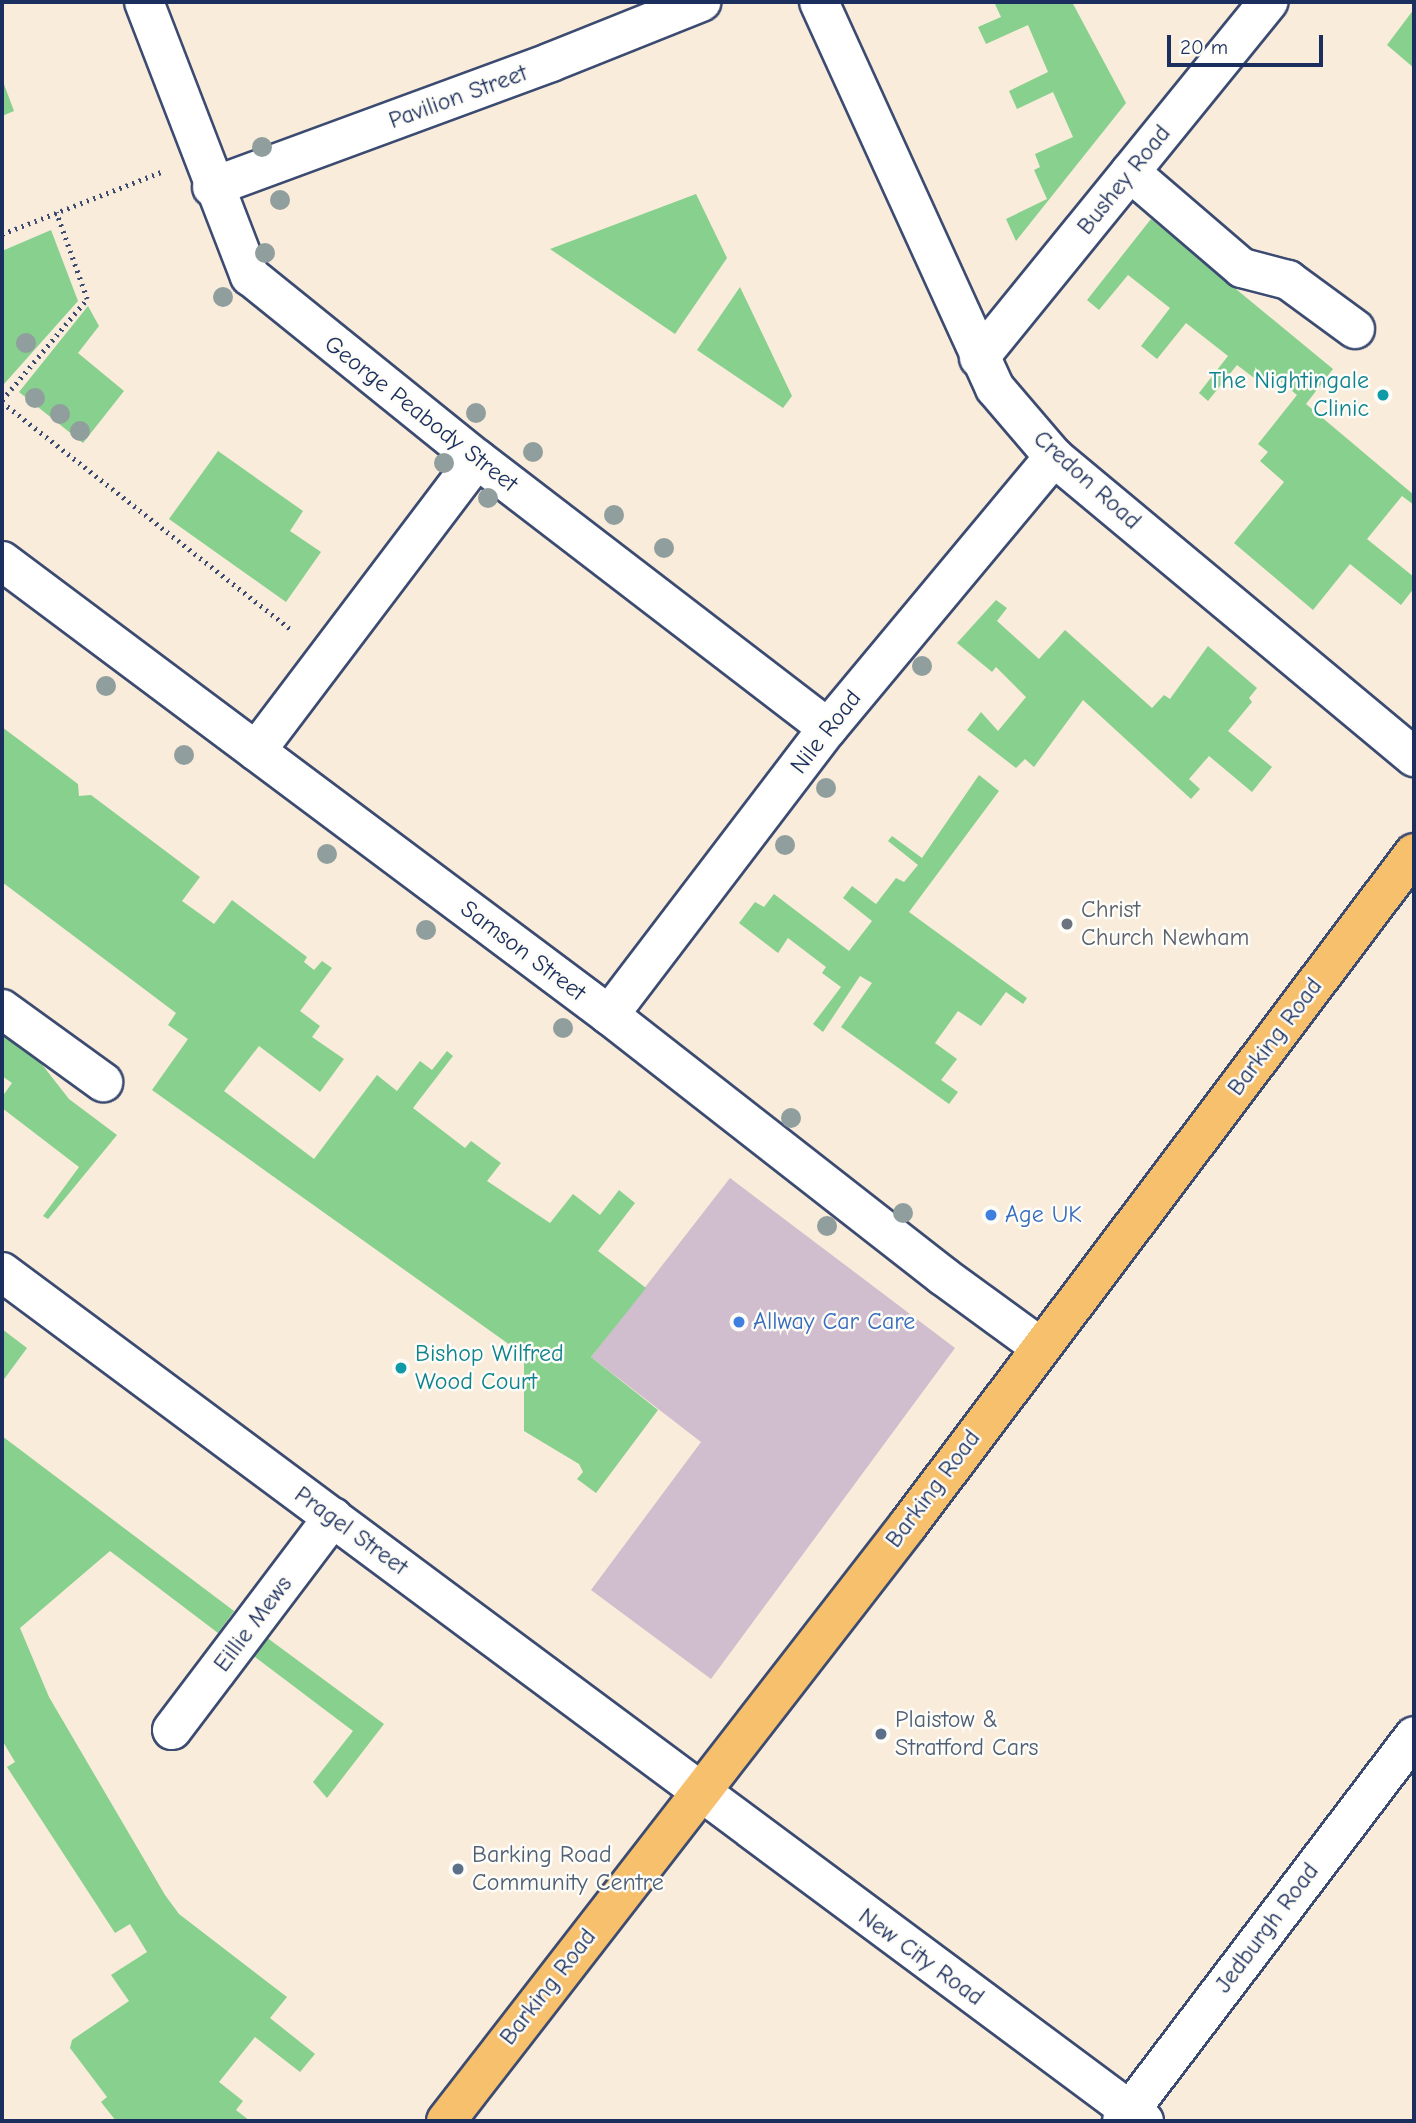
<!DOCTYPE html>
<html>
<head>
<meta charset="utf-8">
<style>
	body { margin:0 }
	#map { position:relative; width:1416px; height:2123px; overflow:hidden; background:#f9ecdb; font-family:"Comic Neue",sans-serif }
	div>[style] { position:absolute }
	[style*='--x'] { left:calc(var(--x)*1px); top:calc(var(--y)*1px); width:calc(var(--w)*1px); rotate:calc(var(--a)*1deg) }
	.industrial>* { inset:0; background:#d0bdce }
	.green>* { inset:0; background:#87d08d }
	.path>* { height:4.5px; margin-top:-2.25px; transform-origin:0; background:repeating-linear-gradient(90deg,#3c4b71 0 2px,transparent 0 7px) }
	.roads { filter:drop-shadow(2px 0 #3c4b71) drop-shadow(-2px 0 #3c4b71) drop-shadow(0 2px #3c4b71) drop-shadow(0 -2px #3c4b71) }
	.minor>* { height:38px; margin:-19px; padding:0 19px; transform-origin:19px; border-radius:19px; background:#fff }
	.major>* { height:38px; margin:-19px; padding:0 19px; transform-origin:19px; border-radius:19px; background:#f7c06c }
	.trees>* { width:20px; height:20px; margin:-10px; border-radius:50%; background:#909e9e }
	.dots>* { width:19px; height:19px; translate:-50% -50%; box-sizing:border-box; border:4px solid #fdfcf7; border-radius:50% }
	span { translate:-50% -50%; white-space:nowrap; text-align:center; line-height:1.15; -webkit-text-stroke:5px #fdfcf7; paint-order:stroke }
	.street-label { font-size:24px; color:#1b2f5e }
	.culture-label { font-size:24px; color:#0d838f }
	.right { translate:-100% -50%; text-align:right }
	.left { translate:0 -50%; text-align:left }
	.worship-label { font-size:24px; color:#5b616d }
	.shop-label { font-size:24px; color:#366cbe }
	.service-label { font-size:24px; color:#4e5e75 }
	.frame { position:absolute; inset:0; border:4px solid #1b2f5e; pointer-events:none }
	.scale { position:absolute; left:1167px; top:35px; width:156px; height:32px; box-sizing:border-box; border:4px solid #1b2f5e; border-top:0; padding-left:9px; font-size:21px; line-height:24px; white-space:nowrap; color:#1b2f5e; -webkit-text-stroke:5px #fdfcf7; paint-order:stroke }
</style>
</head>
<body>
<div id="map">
	<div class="industrial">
		<i style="clip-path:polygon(730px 1178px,955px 1348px,711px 1679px,591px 1590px,701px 1442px,591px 1357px)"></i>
	</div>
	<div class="green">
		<i style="clip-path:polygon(994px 2px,1072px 2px,1126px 103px,1016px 241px,1006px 219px,1047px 199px,1034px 170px,1040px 167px,1035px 154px,1073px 137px,1053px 92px,1017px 109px,1009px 91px,1048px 72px,1028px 25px,986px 44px,978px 27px,1001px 17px)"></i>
		<i style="clip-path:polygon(1414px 9px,1414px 68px,1387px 45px)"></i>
		<i style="clip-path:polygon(2px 79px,14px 111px,2px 116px)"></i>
		<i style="clip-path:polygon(696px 194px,727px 258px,675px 334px,550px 249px)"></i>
		<i style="clip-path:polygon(1151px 219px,1333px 369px,1306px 404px,1414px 495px,1414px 505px,1402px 496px,1367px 539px,1414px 577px,1414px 588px,1401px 605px,1350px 564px,1313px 610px,1234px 543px,1284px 482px,1260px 461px,1268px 452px,1258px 444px,1297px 395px,1275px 377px,1266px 387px,1237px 365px,1208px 401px,1199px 393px,1228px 356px,1186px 323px,1157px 359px,1141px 346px,1170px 308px,1128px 275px,1099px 310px,1087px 300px)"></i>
		<i style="clip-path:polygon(51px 230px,78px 301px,4px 384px,2px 251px)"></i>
		<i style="clip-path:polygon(740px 287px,792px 396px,783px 408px,697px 350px)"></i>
		<i style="clip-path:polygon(88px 306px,99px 326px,78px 353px,124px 391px,83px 443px,19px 392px)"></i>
		<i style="clip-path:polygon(218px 451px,303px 511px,290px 531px,321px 552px,286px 602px,169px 519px)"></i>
		<i style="clip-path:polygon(996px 600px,1007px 608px,997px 621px,1039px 659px,1065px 630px,1152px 708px,1164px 695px,1170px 699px,1208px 646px,1257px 688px,1249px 698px,1252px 702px,1228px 731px,1272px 767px,1252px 792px,1209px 756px,1189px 779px,1200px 789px,1191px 799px,1083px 700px,1034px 767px,1025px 759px,1016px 768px,967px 730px,981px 712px,998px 731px,1026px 697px,996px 667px,992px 672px,957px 643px)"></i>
		<i style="clip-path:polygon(2px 727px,78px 784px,79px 796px,91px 795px,200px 877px,182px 901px,214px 924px,232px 900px,307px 957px,304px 962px,314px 970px,322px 961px,332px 968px,300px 1011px,320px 1026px,312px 1037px,344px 1059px,320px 1092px,259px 1046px,224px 1091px,314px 1159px,377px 1075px,397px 1091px,420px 1061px,432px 1070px,447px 1051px,453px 1056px,413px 1108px,465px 1148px,471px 1141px,501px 1163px,487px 1181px,550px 1223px,573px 1194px,600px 1215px,619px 1190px,635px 1203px,598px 1251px,646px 1288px,591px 1357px,658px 1410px,596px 1493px,577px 1479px,583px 1472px,579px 1464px,524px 1431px,524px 1355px,152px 1090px,188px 1039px,168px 1025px,176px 1013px,2px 882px)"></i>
		<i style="clip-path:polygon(979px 775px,999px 791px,909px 912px,1027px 998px,1023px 1004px,1006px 992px,981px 1026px,958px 1011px,935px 1043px,957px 1059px,941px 1080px,958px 1092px,949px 1104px,841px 1027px,872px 983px,860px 976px,823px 1032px,813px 1024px,841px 987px,822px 973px,826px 967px,788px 938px,778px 953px,739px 923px,755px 902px,764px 907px,774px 894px,849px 951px,872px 921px,843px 898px,852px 886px,876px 904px,896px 878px,904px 882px,918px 865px,888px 841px,892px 836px,922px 858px)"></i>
		<i style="clip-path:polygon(2px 1028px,29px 1048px,69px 1099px,117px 1135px,48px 1219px,43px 1216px,79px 1167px,2px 1108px,2px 1097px,12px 1083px,2px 1076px)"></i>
		<i style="clip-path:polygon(2px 1329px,27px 1348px,2px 1382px)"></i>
		<i style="clip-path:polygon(2px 1436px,234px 1611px,218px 1633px,110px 1551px,20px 1628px,49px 1697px,165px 1895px,179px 1914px,287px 1997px,270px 2018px,315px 2054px,300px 2072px,255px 2037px,219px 2082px,243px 2101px,236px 2110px,250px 2121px,116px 2121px,101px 2102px,107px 2097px,70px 2048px,72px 2040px,129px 2001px,111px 1975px,147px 1952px,130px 1924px,115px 1933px,7px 1767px,15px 1762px,2px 1740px)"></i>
		<i style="clip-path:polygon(266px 1637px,384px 1724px,327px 1798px,313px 1782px,353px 1731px,251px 1654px)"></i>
	</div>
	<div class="path">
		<i style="--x:2;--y:234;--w:171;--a:-21.3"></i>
		<i style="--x:2;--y:400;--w:132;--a:-49.9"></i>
		<i style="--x:87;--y:299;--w:92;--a:-109.6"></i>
		<i style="--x:2;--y:402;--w:367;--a:38.2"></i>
	</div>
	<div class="roads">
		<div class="minor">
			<i style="--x:144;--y:2;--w:294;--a:68.9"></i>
			<i style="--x:250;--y:276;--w:292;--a:38.9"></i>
			<i style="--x:477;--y:459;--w:442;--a:37.5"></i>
			<i style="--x:819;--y:2;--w:424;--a:65.5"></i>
			<i style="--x:995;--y:388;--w:91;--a:49.5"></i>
			<i style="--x:1054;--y:457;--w:469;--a:39.8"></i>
			<i style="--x:1130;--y:172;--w:148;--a:40.6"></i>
			<i style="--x:1242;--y:268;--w:48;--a:14.6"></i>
			<i style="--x:1288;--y:280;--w:83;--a:36.2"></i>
			<i style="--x:212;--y:187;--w:361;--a:-20.2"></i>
			<i style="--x:551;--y:62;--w:162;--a:-21.8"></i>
			<i style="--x:979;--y:358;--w:459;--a:-50.9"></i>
			<i style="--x:2;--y:561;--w:758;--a:36.79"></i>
			<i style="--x:609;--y:1015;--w:424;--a:38"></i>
			<i style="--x:943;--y:1276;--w:119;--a:36.1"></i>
			<i style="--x:256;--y:751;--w:366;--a:-52.9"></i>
			<i style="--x:2;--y:1009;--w:125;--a:35.9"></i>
			<i style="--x:609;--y:1015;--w:361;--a:-52.7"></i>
			<i style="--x:828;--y:728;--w:353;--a:-50.2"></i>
			<i style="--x:2;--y:1272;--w:1423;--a:36.63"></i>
			<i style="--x:172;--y:1730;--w:267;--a:-52.9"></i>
			<i style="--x:1122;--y:2121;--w:483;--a:-52.8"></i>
		</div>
		<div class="major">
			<i style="--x:446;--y:2121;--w:754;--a:-52.22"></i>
			<i style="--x:908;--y:1525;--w:841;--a:-53.02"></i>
		</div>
	</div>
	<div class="trees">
		<i style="left:262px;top:147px"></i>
		<i style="left:280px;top:200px"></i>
		<i style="left:265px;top:253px"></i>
		<i style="left:223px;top:297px"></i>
		<i style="left:26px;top:343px"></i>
		<i style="left:35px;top:398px"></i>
		<i style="left:476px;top:413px"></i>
		<i style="left:60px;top:414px"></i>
		<i style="left:80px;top:431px"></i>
		<i style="left:533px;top:452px"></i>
		<i style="left:444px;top:463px"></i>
		<i style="left:488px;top:498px"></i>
		<i style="left:614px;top:515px"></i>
		<i style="left:664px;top:548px"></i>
		<i style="left:922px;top:666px"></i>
		<i style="left:106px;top:686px"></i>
		<i style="left:184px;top:755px"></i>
		<i style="left:826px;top:788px"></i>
		<i style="left:785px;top:845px"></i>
		<i style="left:327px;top:854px"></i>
		<i style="left:426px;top:930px"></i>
		<i style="left:563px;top:1028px"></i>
		<i style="left:791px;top:1118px"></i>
		<i style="left:903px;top:1213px"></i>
		<i style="left:827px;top:1226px"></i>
	</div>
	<div class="dots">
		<i style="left:1383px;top:395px;background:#0f9aa8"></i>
		<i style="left:1067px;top:924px;background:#6b7280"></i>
		<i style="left:991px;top:1215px;background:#3f7fe0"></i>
		<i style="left:739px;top:1322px;background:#3f7fe0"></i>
		<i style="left:401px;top:1368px;background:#0f9aa8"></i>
		<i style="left:881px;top:1734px;background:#5c6f8a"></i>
		<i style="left:458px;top:1869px;background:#5c6f8a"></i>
	</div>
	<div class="street-label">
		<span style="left:458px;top:97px;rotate:-20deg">Pavilion Street</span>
		<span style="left:1124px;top:180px;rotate:-51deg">Bushey Road</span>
		<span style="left:421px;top:414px;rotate:38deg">George Peabody Street</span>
		<span style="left:1087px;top:480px;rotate:42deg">Credon Road</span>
		<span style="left:826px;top:732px;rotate:-52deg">Nile Road</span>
		<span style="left:523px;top:951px;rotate:37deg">Samson Street</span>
		<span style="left:1275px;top:1037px;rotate:-53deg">Barking Road</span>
		<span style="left:933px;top:1489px;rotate:-53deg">Barking Road</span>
		<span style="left:351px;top:1531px;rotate:36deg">Pragel Street</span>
		<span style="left:253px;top:1624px;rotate:-53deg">Eillie Mews</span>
		<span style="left:1267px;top:1928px;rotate:-53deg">Jedburgh Road</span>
		<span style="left:921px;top:1957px;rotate:36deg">New City Road</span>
		<span style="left:548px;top:1987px;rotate:-52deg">Barking Road</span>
	</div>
	<div class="culture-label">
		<span class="right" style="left:1369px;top:395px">The Nightingale<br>Clinic</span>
		<span class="left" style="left:415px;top:1368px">Bishop Wilfred<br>Wood Court</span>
	</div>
	<div class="worship-label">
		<span class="left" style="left:1081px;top:924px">Christ<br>Church Newham</span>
	</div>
	<div class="shop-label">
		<span class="left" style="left:1005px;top:1215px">Age UK</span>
		<span class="left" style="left:753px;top:1322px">Allway Car Care</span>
	</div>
	<div class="service-label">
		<span class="left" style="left:895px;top:1734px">Plaistow &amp;<br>Stratford Cars</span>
		<span class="left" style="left:472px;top:1869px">Barking Road<br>Community Centre</span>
	</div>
	<div class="frame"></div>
	<div class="scale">20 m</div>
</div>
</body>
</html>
